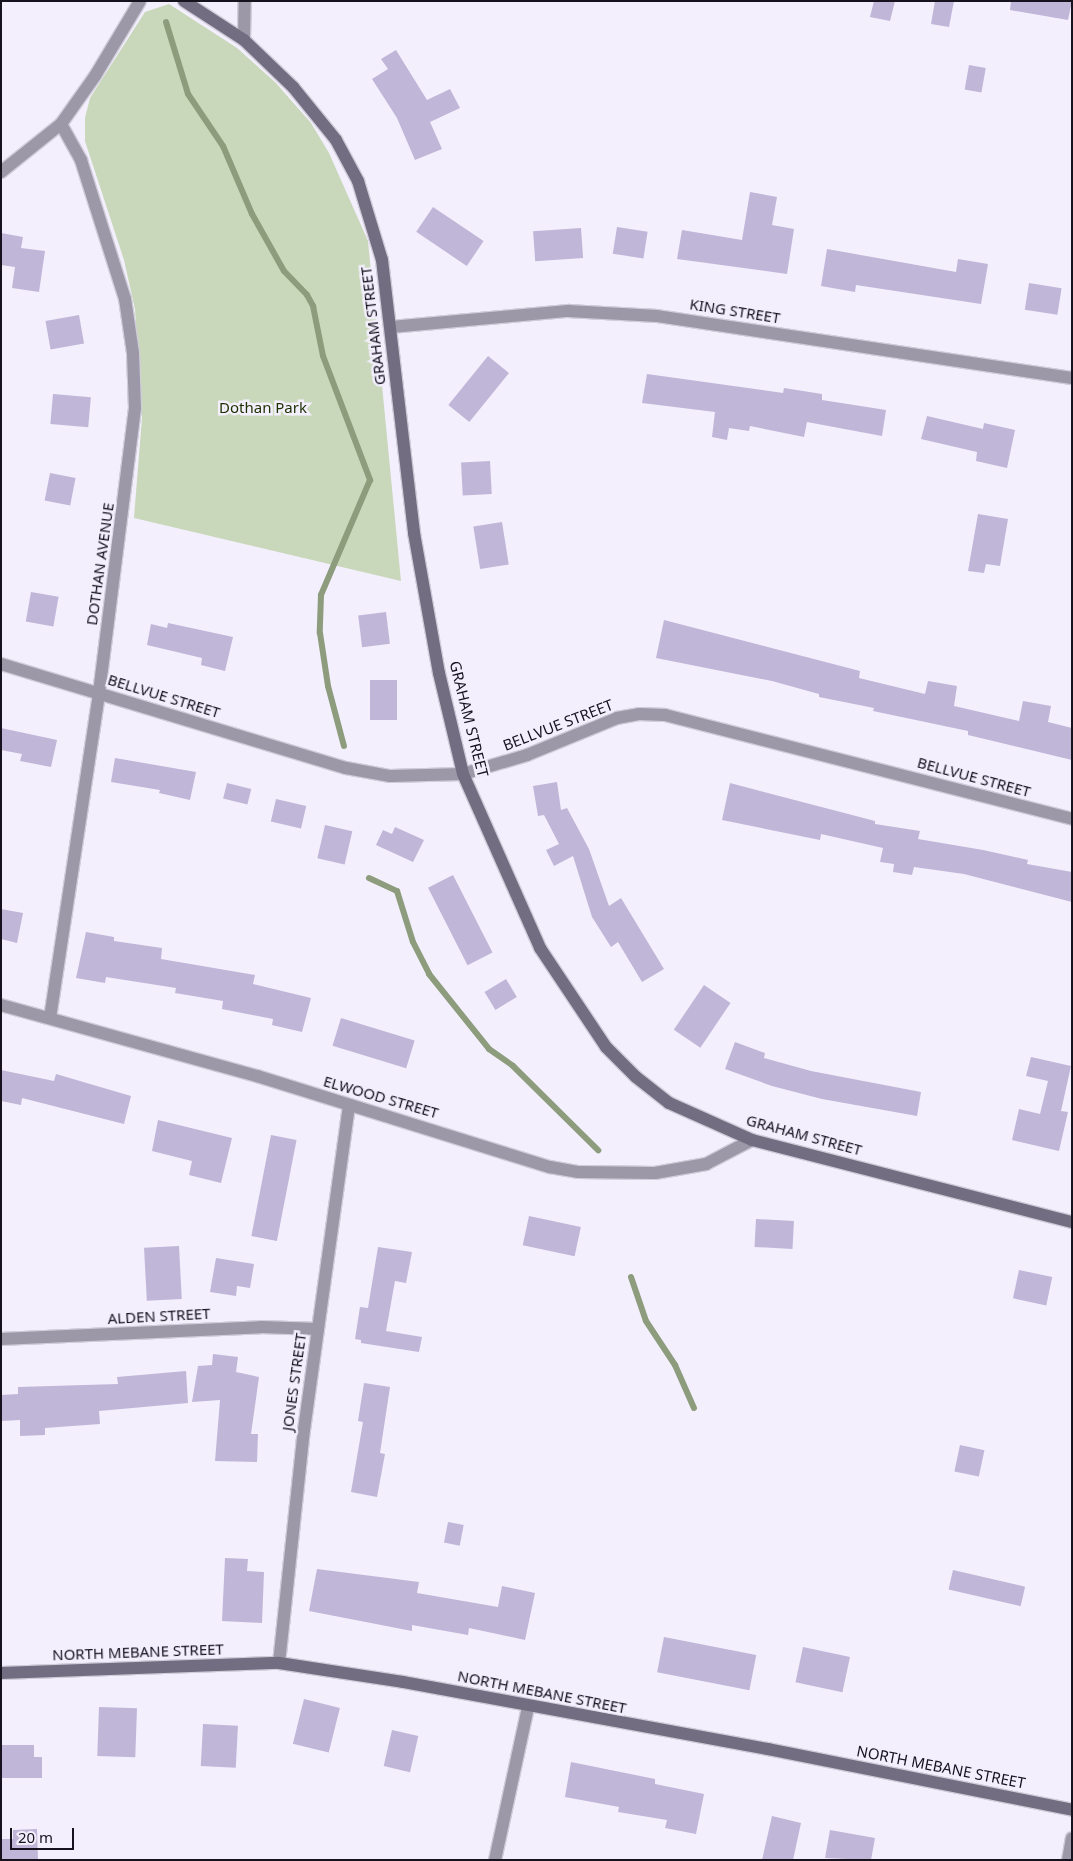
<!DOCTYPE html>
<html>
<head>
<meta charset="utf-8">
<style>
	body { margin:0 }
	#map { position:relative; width:1073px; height:1861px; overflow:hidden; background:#f3effd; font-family:"Noto Sans",sans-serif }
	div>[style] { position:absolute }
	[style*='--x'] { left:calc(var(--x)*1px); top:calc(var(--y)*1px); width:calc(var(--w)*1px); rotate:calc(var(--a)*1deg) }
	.green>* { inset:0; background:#c9d7ba }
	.stream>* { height:6px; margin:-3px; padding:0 3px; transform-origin:3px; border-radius:3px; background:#8d9c7d }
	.building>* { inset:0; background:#c0b6d8; transform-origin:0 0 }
	.roads { filter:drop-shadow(1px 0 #d0ccd9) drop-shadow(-1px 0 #d0ccd9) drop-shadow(0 1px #d0ccd9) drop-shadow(0 -1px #d0ccd9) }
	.street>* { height:12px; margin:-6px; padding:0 6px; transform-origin:6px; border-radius:6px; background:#9c98a7 }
	.secondary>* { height:12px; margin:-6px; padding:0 6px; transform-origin:6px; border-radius:6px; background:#736d82 }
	span { translate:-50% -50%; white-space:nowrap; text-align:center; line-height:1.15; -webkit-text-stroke:5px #f3effd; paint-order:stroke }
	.street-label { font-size:15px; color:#16131f }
	.park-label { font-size:15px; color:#1d3000 }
	.frame { position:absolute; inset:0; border:2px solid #16131f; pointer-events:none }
	.scale { position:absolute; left:10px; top:1828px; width:64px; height:22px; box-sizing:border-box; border:2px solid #16131f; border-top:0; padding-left:6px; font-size:15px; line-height:18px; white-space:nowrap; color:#16131f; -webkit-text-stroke:4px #f3effd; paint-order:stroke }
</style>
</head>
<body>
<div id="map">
	<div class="green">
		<i style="clip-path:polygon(169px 4px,237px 48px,275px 82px,311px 123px,329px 153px,368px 241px,401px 581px,134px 518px,142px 418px,135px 309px,124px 260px,85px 141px,85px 118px,90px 98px,145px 12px)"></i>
	</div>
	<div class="stream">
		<i style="--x:166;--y:22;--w:75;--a:73"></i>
		<i style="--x:188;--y:94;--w:63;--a:56.1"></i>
		<i style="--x:223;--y:146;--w:74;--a:66.9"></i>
		<i style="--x:252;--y:214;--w:65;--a:60.7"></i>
		<i style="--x:284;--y:271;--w:33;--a:46"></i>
		<i style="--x:307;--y:295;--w:13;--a:61"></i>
		<i style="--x:313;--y:306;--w:51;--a:78.7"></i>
		<i style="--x:323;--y:356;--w:133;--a:69.2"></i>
		<i style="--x:370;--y:480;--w:125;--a:113.1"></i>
		<i style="--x:321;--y:595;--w:38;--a:92"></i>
		<i style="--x:320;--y:633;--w:54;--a:81.4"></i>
		<i style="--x:328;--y:686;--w:62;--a:75.1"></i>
		<i style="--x:369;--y:878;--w:31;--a:25"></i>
		<i style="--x:397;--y:891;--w:53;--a:72.6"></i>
		<i style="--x:413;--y:942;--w:36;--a:63"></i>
		<i style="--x:429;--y:974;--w:96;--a:51.3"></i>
		<i style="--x:489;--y:1049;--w:29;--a:35"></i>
		<i style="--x:513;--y:1066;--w:120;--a:44.7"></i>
		<i style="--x:631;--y:1277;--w:46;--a:71.2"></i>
		<i style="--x:646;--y:1321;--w:53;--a:56.6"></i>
		<i style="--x:675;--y:1365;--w:47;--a:66.2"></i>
	</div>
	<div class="building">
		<i style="clip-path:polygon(874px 1px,895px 1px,890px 21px,870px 17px)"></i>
		<i style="clip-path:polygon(935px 1px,954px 1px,949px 27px,931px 24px)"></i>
		<i style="clip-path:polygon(1011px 1px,1072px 1px,1068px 20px,1010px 10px)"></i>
		<i style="clip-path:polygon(396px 50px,427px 100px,450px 89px,460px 108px,430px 122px,442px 149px,415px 160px,397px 118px,372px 79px,388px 69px,381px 59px)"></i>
		<i style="left:969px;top:65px;width:17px;height:25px;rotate:10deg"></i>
		<i style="clip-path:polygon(750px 192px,777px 197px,772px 225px,794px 229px,787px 274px,677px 259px,682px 230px,742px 240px)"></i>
		<i style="left:433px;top:207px;width:61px;height:30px;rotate:34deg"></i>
		<i style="left:617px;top:227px;width:31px;height:27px;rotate:9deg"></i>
		<i style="left:581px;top:228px;width:30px;height:48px;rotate:86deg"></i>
		<i style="clip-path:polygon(1px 233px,23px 237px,21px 248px,45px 251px,39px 292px,12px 288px,15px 267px,1px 265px)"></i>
		<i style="clip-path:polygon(827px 249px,956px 272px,958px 259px,988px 264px,981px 304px,856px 285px,855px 292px,821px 286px)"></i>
		<i style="left:1029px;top:283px;width:33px;height:27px;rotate:9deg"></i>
		<i style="left:79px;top:315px;width:29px;height:34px;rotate:80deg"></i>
		<i style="left:488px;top:356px;width:27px;height:63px;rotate:39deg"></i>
		<i style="clip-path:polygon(647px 374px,783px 393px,784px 388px,822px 394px,822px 400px,886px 410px,882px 436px,807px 422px,804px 437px,750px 426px,749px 431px,729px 428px,727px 440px,712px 437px,715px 412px,642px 403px)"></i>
		<i style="left:53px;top:394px;width:38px;height:30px;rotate:5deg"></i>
		<i style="clip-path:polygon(927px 416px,983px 429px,984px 423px,1015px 430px,1007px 468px,976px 461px,977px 452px,921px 439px)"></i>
		<i style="left:490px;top:461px;width:33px;height:29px;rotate:87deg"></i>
		<i style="left:50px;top:473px;width:26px;height:28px;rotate:11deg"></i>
		<i style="clip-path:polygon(978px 514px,1008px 519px,1000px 566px,986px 564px,984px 573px,968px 571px)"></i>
		<i style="left:502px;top:522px;width:43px;height:29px;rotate:81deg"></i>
		<i style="left:31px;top:592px;width:28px;height:30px;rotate:10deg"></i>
		<i style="left:386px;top:612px;width:32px;height:28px;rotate:83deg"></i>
		<i style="clip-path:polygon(664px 620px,860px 671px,859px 678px,925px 694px,928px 681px,957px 686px,954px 706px,1019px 721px,1023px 701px,1051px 706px,1048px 722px,1072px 728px,1072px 760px,968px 735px,968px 731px,873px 711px,874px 708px,819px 697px,819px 694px,772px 681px,656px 658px)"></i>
		<i style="clip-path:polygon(168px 623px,233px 637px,225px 671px,201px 665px,202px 658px,147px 645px,151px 624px,167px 628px)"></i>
		<i style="left:370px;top:680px;width:27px;height:40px"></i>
		<i style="clip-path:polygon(1px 728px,57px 740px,51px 767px,20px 761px,22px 754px,1px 750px)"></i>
		<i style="clip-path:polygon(115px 758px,196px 772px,190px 800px,159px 793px,160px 790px,111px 782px)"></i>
		<i style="clip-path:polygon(557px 782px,561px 810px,567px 808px,589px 849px,609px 906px,621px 898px,664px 969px,642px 982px,618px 942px,611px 947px,592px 917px,573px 856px,554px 866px,546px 850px,559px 844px,544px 815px,538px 816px,533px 786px)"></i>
		<i style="left:227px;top:783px;width:25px;height:16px;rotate:14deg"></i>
		<i style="clip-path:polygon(730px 783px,875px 821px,875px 824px,920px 831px,918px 839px,983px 850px,1028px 860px,1027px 864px,1072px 872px,1072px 902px,964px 874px,914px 867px,912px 875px,893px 872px,894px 864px,880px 862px,883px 848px,821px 834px,820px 840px,722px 820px)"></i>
		<i style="left:276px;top:799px;width:31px;height:23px;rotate:13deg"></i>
		<i style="left:325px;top:825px;width:28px;height:34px;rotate:13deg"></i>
		<i style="clip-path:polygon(395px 827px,424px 840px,413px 862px,376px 845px,383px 830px,392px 834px)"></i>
		<i style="left:453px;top:875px;width:87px;height:28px;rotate:63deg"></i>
		<i style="clip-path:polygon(1px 909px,23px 913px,17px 943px,1px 939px)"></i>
		<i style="clip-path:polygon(86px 932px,114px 937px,114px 941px,162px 948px,161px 959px,255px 975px,253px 984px,311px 998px,302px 1032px,272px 1025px,273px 1019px,222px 1009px,223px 1001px,175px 993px,176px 988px,106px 977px,105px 983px,76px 978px)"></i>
		<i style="left:506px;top:979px;width:21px;height:25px;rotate:59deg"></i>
		<i style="left:704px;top:985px;width:32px;height:54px;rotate:34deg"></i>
		<i style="left:341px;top:1018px;width:77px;height:29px;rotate:17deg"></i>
		<i style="clip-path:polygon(735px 1042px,765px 1053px,764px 1058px,811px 1071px,921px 1092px,917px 1116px,822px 1099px,772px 1086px,725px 1069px)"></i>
		<i style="clip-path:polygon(1031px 1057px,1071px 1066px,1061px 1111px,1068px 1112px,1059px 1151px,1012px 1140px,1019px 1109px,1040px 1114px,1048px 1081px,1026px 1076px)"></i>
		<i style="clip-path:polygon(1px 1070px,54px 1081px,56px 1074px,131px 1096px,124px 1124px,22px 1098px,21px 1105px,1px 1101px)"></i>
		<i style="clip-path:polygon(158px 1120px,232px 1138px,221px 1183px,189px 1175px,192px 1161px,152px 1151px)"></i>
		<i style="left:271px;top:1135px;width:26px;height:103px;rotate:11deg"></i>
		<i style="left:529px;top:1216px;width:53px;height:30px;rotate:12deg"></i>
		<i style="left:756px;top:1219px;width:38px;height:28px;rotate:3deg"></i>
		<i style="left:179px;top:1246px;width:53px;height:35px;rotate:87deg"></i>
		<i style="clip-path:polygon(378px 1247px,412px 1252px,406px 1283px,395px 1281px,386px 1331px,422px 1337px,419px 1352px,361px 1343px,361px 1340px,355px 1339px,360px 1307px,368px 1308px)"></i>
		<i style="clip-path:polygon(216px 1258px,254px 1264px,250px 1288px,237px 1286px,236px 1296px,210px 1292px)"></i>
		<i style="left:1019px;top:1270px;width:34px;height:29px;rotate:12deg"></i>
		<i style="clip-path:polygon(213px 1354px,238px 1357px,236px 1372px,259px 1377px,251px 1434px,258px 1434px,257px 1462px,215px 1461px,220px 1400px,192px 1402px,198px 1366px,212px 1365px)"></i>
		<i style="clip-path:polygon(186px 1371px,188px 1403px,99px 1411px,100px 1424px,45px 1428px,45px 1435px,20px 1436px,20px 1420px,1px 1421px,1px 1395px,18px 1394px,18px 1387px,118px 1384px,117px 1377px)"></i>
		<i style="clip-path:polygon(364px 1383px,390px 1387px,380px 1453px,385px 1454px,377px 1497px,351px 1492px,363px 1422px,358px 1421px)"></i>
		<i style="left:960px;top:1445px;width:25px;height:27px;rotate:12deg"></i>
		<i style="left:448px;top:1522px;width:16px;height:21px;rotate:11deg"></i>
		<i style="clip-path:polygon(225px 1558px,248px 1559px,247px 1571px,264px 1572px,262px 1623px,222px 1621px)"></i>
		<i style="clip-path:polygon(317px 1569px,419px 1582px,417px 1593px,498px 1607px,502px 1586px,535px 1593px,525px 1640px,469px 1628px,468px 1635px,412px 1625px,412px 1631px,309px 1611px)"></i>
		<i style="left:953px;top:1570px;width:74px;height:20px;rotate:13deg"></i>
		<i style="left:664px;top:1637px;width:94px;height:36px;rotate:11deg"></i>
		<i style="left:803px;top:1647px;width:48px;height:36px;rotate:12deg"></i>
		<i style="left:304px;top:1699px;width:37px;height:46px;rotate:14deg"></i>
		<i style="left:99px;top:1707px;width:38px;height:49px;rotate:2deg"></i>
		<i style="left:203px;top:1724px;width:35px;height:42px;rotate:3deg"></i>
		<i style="left:392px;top:1730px;width:27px;height:37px;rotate:13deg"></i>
		<i style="clip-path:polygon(1px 1745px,34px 1745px,34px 1757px,42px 1757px,42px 1778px,1px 1778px)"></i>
		<i style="clip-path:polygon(571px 1762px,655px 1779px,655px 1784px,704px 1794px,696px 1834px,665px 1828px,667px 1820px,618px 1812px,619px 1807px,565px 1797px)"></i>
		<i style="clip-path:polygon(772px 1816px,801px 1823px,793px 1860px,762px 1860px)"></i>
		<i style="clip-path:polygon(37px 1829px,38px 1860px,1px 1860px,1px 1839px,13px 1839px,13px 1830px)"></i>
		<i style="clip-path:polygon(830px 1830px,875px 1838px,871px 1860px,825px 1858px)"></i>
	</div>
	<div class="roads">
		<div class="street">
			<i style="--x:244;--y:40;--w:39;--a:-89"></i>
			<i style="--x:1;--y:172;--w:77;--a:-38.7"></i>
			<i style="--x:61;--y:124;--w:59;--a:-54.7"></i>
			<i style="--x:95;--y:76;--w:87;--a:-59"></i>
			<i style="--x:391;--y:327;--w:178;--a:-5.2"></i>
			<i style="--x:568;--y:311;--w:89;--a:3.2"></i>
			<i style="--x:657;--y:316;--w:420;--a:8.5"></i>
			<i style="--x:1;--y:664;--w:360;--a:16.8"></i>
			<i style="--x:346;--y:768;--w:45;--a:10.3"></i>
			<i style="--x:390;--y:776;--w:73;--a:-1.6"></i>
			<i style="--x:463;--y:774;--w:67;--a:-16.5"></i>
			<i style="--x:527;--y:755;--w:97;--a:-22.3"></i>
			<i style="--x:617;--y:718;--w:22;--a:-10"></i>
			<i style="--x:639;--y:714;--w:26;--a:2"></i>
			<i style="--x:665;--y:715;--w:420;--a:14.3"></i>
			<i style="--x:1;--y:1005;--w:266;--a:15.5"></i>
			<i style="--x:257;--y:1076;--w:307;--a:17.3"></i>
			<i style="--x:550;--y:1167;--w:29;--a:10"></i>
			<i style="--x:579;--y:1172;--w:76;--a:0.8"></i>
			<i style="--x:655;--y:1173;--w:52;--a:-10"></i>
			<i style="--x:706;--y:1164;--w:52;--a:-27.6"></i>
			<i style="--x:50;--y:1018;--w:329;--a:-81.4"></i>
			<i style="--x:99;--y:693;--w:287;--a:-82.8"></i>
			<i style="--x:135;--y:408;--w:55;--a:-92.1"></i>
			<i style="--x:133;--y:353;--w:55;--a:-98.4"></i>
			<i style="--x:125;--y:299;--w:146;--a:-107.6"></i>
			<i style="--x:81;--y:160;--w:41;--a:-119.1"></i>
			<i style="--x:1;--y:1339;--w:260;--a:-2.6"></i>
			<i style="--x:261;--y:1327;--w:57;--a:2"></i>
			<i style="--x:279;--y:1663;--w:234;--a:-83.9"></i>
			<i style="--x:304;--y:1430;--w:328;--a:-82.1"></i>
			<i style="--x:495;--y:1860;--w:157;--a:-77.8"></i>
			<i style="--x:1068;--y:1860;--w:22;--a:-80"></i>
		</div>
		<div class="secondary">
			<i style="--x:184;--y:1;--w:72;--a:33"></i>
			<i style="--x:244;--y:40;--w:68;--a:43.8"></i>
			<i style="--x:293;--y:87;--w:68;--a:50.9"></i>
			<i style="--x:336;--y:140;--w:47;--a:61.8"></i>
			<i style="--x:358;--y:181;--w:83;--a:73.1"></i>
			<i style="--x:382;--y:260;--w:275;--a:83.3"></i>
			<i style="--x:414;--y:533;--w:142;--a:79.9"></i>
			<i style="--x:439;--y:673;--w:104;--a:76.6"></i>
			<i style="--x:463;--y:774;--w:190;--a:66.1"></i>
			<i style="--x:540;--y:948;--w:119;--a:56.3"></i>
			<i style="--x:606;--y:1047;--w:42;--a:45"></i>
			<i style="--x:636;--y:1077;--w:42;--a:38.2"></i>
			<i style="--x:669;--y:1103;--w:91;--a:24"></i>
			<i style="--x:752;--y:1140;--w:330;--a:14.4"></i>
			<i style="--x:1;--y:1673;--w:278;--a:-2.1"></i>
			<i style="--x:279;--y:1663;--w:125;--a:8.7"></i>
			<i style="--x:403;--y:1682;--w:371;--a:10.4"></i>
			<i style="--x:768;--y:1749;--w:310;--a:11.3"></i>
		</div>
	</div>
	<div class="street-label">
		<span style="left:735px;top:311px;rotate:9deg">KING STREET</span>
		<span style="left:373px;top:326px;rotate:-97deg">GRAHAM STREET</span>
		<span style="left:100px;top:564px;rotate:-82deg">DOTHAN AVENUE</span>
		<span style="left:164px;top:696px;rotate:17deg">BELLVUE STREET</span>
		<span style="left:469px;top:719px;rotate:76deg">GRAHAM STREET</span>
		<span style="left:558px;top:725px;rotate:-21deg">BELLVUE STREET</span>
		<span style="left:974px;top:777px;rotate:15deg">BELLVUE STREET</span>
		<span style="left:381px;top:1097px;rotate:16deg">ELWOOD STREET</span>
		<span style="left:804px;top:1135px;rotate:15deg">GRAHAM STREET</span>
		<span style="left:159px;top:1316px;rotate:-3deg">ALDEN STREET</span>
		<span style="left:294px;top:1382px;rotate:-82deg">JONES STREET</span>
		<span style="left:138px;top:1652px;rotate:-2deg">NORTH MEBANE STREET</span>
		<span style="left:542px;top:1692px;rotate:11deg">NORTH MEBANE STREET</span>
		<span style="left:941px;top:1767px;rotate:11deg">NORTH MEBANE STREET</span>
	</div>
	<div class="park-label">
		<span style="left:263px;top:408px">Dothan Park</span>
	</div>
	<div class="frame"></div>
	<div class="scale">20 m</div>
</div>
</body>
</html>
